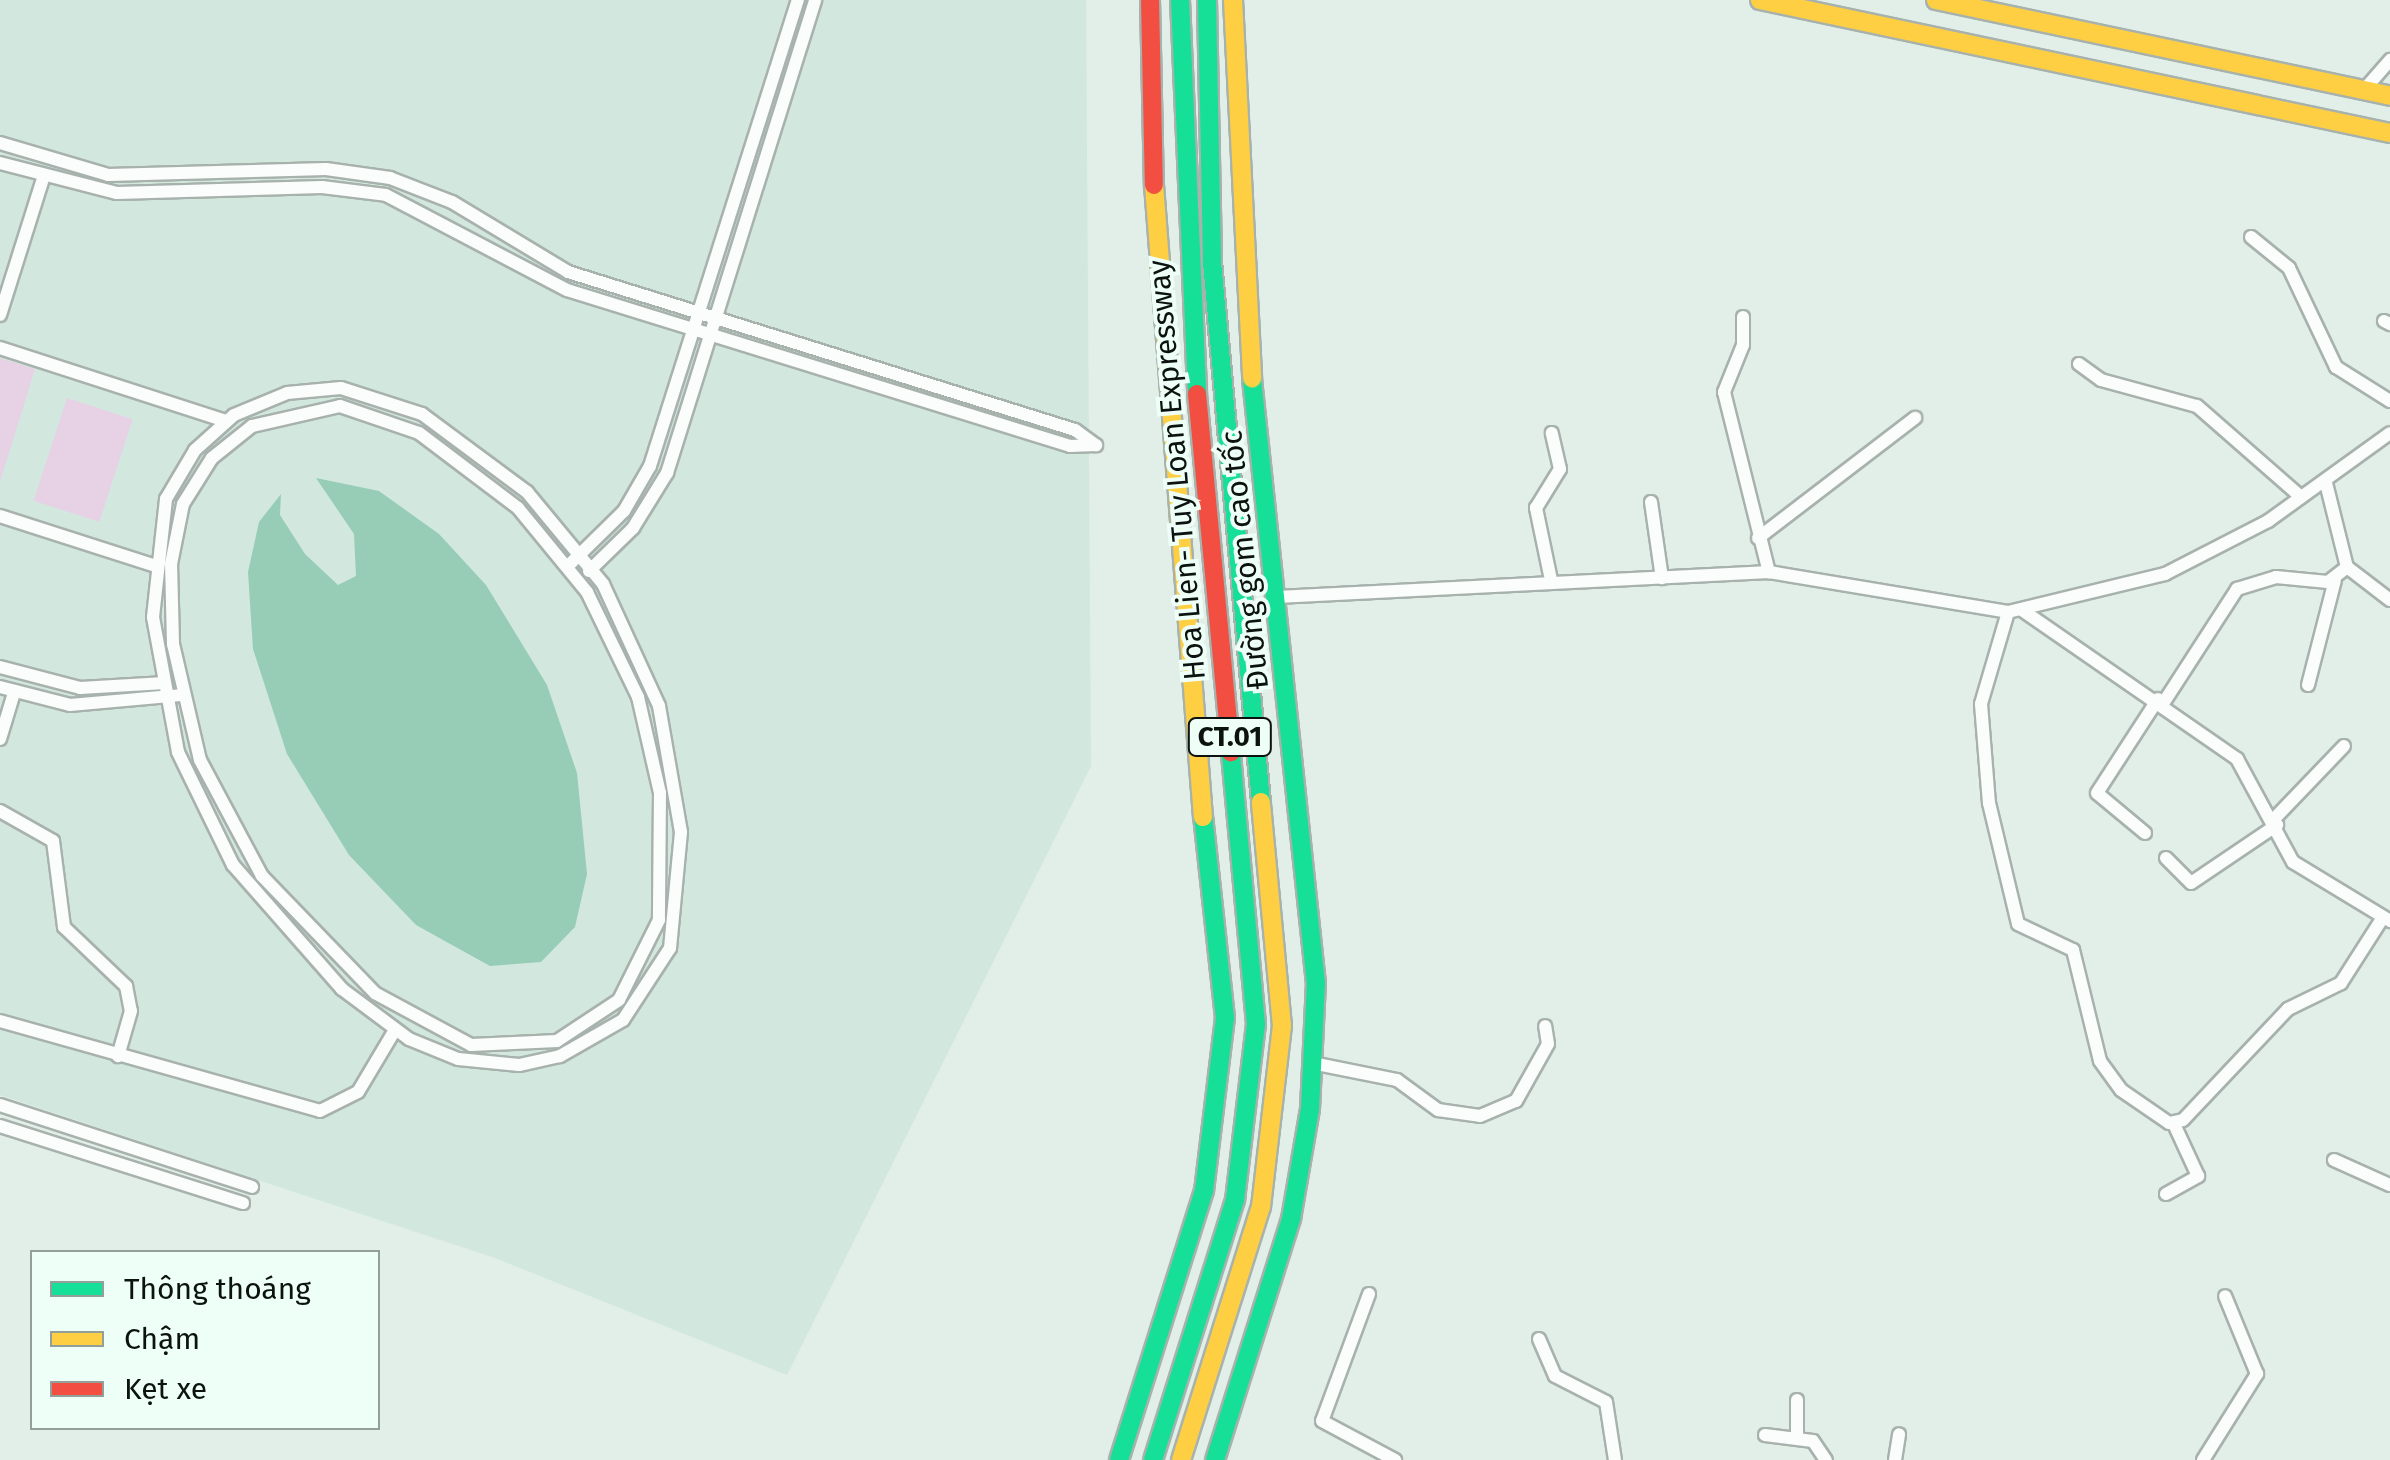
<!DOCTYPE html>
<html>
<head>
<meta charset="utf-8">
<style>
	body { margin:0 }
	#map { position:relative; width:2390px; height:1460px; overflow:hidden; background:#e2eee8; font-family:"Fira Sans",sans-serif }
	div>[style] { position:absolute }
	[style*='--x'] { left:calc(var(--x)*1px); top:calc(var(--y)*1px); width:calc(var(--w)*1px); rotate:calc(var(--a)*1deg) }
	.built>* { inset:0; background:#d2e7dd }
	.green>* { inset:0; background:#e7d2e5; transform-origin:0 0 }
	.water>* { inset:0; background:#97cdb6 }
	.roads { filter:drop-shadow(2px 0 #a8b2ad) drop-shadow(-2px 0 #a8b2ad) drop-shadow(0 2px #a8b2ad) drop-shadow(0 -2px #a8b2ad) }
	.street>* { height:12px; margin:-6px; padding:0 6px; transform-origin:6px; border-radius:6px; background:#fbfcfc }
	.fast>* { height:18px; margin:-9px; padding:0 9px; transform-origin:9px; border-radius:9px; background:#16e098 }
	.slow>* { height:18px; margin:-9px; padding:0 9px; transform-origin:9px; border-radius:9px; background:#ffcf43 }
	.jam>* { height:18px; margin:-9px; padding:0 9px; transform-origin:9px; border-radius:9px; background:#f24e42 }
	span { translate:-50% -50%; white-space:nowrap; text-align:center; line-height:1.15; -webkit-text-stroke:8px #eefff7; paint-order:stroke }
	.shield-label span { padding:2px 8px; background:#eefff7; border:2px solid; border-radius:8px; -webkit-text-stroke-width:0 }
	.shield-label { font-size:28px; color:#0b120f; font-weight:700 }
	.street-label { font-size:30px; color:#0b120f }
	.legend { position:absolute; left:30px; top:1250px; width:350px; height:180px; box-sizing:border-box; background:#eefff7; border:2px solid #93a09a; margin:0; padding:12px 18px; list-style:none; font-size:30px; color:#0b120f }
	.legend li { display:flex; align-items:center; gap:20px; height:50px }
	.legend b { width:50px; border:2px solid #93a09a }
</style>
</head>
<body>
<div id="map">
	<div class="built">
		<i style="clip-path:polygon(0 0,1086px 0,1091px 766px,787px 1375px,495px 1258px,0 1095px)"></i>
	</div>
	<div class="green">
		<i style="clip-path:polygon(0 358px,35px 369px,0 482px)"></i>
		<i style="left:67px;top:398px;width:69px;height:108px;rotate:18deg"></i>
	</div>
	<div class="water">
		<i style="clip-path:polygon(316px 478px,379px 491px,439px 534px,486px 585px,547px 685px,577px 773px,587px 874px,575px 927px,541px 962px,490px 966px,416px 925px,349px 855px,287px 754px,253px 649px,248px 572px,259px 522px,281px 494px,280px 515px,305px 554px,338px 585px,356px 576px,354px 534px)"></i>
	</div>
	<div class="roads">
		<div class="street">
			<i style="--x:2364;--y:90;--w:40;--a:-49"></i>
			<i style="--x:0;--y:143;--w:113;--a:16.5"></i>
			<i style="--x:108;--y:175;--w:218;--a:-1.6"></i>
			<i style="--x:326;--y:169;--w:65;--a:8"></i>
			<i style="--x:390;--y:178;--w:66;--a:21.2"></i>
			<i style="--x:452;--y:202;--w:135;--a:31.1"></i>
			<i style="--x:568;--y:272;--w:531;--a:17.31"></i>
			<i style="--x:1075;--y:430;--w:26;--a:36"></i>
			<i style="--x:0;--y:163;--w:121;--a:14.4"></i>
			<i style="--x:117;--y:193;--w:205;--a:-1.7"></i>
			<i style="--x:322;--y:187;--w:64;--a:7.1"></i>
			<i style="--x:386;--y:195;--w:204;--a:27.7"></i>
			<i style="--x:567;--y:290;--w:527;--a:17.23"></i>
			<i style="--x:1070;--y:446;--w:26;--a:-2"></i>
			<i style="--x:2251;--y:237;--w:49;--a:39.2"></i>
			<i style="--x:2289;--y:268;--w:110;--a:64.6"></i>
			<i style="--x:2336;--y:367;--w:64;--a:32.2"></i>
			<i style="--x:0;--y:315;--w:143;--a:-72.5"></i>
			<i style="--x:1743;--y:317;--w:28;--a:90"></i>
			<i style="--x:1743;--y:345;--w:51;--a:112"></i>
			<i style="--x:1724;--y:392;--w:186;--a:76"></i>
			<i style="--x:2384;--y:321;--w:7;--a:27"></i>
			<i style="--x:0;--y:348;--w:237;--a:17.9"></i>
			<i style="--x:2079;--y:364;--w:27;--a:36"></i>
			<i style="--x:2101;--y:380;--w:99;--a:15.2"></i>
			<i style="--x:2197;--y:406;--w:138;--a:41.2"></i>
			<i style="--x:341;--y:388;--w:85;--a:17.8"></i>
			<i style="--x:422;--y:414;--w:131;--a:36.6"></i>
			<i style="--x:527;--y:492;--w:119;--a:50.4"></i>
			<i style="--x:603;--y:584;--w:134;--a:65.3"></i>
			<i style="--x:659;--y:706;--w:128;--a:80.1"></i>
			<i style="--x:681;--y:832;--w:117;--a:95.4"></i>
			<i style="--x:670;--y:948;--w:86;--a:123.1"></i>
			<i style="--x:623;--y:1020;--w:73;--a:150.3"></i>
			<i style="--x:560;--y:1056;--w:42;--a:167.6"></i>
			<i style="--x:519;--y:1065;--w:61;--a:-174.4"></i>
			<i style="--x:458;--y:1059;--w:53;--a:-157.8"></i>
			<i style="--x:409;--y:1039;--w:84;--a:-143.3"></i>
			<i style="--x:342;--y:989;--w:165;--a:-131.3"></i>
			<i style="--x:233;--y:865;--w:126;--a:-116"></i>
			<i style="--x:178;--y:752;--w:137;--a:-100.5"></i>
			<i style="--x:153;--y:617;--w:119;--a:-83.7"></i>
			<i style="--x:166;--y:499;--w:57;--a:-59.4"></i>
			<i style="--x:195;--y:450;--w:52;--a:-41.9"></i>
			<i style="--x:234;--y:415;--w:57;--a:-22.5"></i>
			<i style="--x:287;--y:393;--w:54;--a:-5.3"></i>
			<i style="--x:340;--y:406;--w:83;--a:18.9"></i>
			<i style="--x:419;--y:433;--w:124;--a:37.1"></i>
			<i style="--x:518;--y:508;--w:109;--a:50.6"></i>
			<i style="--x:587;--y:592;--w:117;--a:64.1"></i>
			<i style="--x:638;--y:697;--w:98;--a:77.1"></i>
			<i style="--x:660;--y:793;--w:127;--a:90.5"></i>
			<i style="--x:659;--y:920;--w:89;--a:116.6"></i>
			<i style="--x:619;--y:1000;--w:74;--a:146.5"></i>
			<i style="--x:557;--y:1041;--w:86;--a:177.3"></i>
			<i style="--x:471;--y:1045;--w:109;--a:-151.6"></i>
			<i style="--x:375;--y:993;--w:163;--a:-134"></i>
			<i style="--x:262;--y:876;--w:132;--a:-118.1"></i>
			<i style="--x:200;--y:760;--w:119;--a:-103.1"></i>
			<i style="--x:173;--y:644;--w:80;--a:-91.4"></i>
			<i style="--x:171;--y:564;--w:61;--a:-78.7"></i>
			<i style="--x:183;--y:504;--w:54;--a:-57.8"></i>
			<i style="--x:212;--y:458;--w:51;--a:-38.7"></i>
			<i style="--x:252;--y:426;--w:90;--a:-12.8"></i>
			<i style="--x:2326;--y:483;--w:87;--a:76"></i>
			<i style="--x:2347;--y:567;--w:54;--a:37.5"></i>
			<i style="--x:1651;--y:502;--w:77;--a:81.8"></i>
			<i style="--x:0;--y:516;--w:161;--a:17.8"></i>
			<i style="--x:1758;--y:538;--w:198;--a:-37.4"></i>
			<i style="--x:569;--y:565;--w:77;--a:-44.5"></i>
			<i style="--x:624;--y:511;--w:52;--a:-60"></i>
			<i style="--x:650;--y:466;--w:489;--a:-72.4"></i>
			<i style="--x:589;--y:571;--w:62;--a:-44.3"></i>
			<i style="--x:633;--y:528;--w:65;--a:-58.3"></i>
			<i style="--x:667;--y:473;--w:496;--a:-72.6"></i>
			<i style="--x:1551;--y:580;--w:74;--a:-101.8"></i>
			<i style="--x:1536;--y:508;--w:46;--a:-58.4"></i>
			<i style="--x:1560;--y:469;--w:37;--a:-103"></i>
			<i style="--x:1277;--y:597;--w:493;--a:-2.9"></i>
			<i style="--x:1769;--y:572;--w:242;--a:9.5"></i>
			<i style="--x:2008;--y:612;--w:162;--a:-13.6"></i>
			<i style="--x:2165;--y:574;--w:116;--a:-27.2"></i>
			<i style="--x:2268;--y:521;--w:150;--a:-35.8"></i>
			<i style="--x:2022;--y:610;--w:262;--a:34.7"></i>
			<i style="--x:2237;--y:759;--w:117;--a:61.5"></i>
			<i style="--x:2293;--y:862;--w:114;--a:31.3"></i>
			<i style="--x:2008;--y:612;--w:96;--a:106.4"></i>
			<i style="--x:1981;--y:704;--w:99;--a:85.4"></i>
			<i style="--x:1989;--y:803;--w:124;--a:76.5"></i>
			<i style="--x:2018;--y:924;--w:61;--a:25.3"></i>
			<i style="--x:2073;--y:950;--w:114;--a:76.3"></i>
			<i style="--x:2100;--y:1061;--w:36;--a:54"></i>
			<i style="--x:2121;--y:1090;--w:58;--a:34.5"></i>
			<i style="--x:2169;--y:1123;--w:14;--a:-12"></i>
			<i style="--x:2183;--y:1120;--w:153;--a:-46.6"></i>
			<i style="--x:2288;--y:1009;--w:59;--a:-26.1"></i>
			<i style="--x:2341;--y:983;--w:72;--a:-57.4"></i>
			<i style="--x:0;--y:667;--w:83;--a:14.7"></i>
			<i style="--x:80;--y:688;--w:85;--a:-3.4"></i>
			<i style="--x:2308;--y:685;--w:108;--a:-75.6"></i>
			<i style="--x:0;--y:687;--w:72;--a:14.4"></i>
			<i style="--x:70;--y:705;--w:111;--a:-5.1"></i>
			<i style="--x:2164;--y:702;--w:135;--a:-57.1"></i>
			<i style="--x:2237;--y:589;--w:41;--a:-17.1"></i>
			<i style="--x:2276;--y:577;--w:52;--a:5.5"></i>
			<i style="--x:2328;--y:582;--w:24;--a:-38"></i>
			<i style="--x:0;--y:739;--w:48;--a:-73.1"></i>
			<i style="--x:0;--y:811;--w:61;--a:29.5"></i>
			<i style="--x:53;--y:841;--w:87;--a:82.7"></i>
			<i style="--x:64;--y:927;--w:86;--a:43.6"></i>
			<i style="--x:126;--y:986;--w:25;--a:79"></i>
			<i style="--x:131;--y:1011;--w:47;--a:106.1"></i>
			<i style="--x:2274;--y:819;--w:101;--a:-46.2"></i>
			<i style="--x:2145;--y:833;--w:62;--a:-140.2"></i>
			<i style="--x:2097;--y:793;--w:112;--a:-57"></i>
			<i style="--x:2166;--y:858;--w:35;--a:45"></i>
			<i style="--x:2191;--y:883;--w:104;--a:-34"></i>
			<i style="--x:0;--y:1021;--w:332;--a:15.7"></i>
			<i style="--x:320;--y:1111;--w:42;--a:-26.6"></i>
			<i style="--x:358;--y:1092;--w:72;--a:-59.2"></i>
			<i style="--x:1312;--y:1063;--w:87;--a:11.3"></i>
			<i style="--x:1397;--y:1080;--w:51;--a:36.2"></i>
			<i style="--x:1438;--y:1110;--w:42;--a:8.1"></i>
			<i style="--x:1480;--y:1116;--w:39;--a:-23"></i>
			<i style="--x:1516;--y:1101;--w:65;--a:-60.7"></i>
			<i style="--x:1548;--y:1044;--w:18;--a:-99"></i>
			<i style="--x:0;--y:1105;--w:265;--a:18"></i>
			<i style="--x:0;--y:1126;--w:255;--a:17.6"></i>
			<i style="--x:2334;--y:1160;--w:61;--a:24.1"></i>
			<i style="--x:2166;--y:1194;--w:37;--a:-29"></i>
			<i style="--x:2198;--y:1176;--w:57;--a:-114.8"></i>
			<i style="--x:1369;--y:1294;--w:135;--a:110.3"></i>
			<i style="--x:1322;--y:1421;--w:83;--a:28.1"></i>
			<i style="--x:1539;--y:1339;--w:40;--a:66.6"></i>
			<i style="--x:1555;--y:1376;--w:57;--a:27"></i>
			<i style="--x:1606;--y:1402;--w:59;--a:81.2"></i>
			<i style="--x:1797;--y:1400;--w:37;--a:90"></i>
			<i style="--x:1765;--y:1435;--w:48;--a:7.1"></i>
			<i style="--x:1813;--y:1441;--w:23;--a:56"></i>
			<i style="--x:1895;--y:1460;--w:26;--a:-81"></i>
			<i style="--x:2203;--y:1460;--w:102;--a:-57.9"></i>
			<i style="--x:2257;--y:1374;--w:84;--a:-112.3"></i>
		</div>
		<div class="fast">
			<i style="--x:1180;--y:0;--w:394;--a:87.5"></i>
			<i style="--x:1207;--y:0;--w:262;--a:88.9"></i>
			<i style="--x:1212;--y:262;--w:542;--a:84.82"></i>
			<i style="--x:1119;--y:1460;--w:282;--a:-72.5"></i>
			<i style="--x:1204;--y:1191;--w:174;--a:-83.1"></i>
			<i style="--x:1225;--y:1018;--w:202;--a:-96.2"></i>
			<i style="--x:1153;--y:1460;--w:273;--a:-72.5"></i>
			<i style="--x:1235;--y:1200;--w:177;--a:-83.2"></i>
			<i style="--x:1256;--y:1024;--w:273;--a:-95.3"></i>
			<i style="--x:1215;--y:1460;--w:253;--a:-72.5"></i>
			<i style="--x:1291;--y:1219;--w:112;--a:-80.2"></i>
			<i style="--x:1310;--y:1109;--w:125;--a:-87.3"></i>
			<i style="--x:1316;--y:984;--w:608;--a:-96.04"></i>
		</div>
		<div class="slow">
			<i style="--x:1233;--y:0;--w:379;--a:87.1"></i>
			<i style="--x:1760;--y:0;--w:644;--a:11.92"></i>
			<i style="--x:1936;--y:0;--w:464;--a:11.9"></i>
			<i style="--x:1154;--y:185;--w:634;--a:85.57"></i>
			<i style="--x:1181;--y:1460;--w:265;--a:-72.5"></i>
			<i style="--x:1261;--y:1207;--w:182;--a:-83.4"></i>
			<i style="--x:1282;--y:1026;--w:225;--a:-95.4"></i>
		</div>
		<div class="jam">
			<i style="--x:1150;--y:0;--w:185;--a:88.8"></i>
			<i style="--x:1197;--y:394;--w:360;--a:84.6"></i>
		</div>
	</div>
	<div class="shield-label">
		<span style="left:1230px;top:737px">CT.01</span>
	</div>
	<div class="street-label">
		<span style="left:1177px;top:470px;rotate:-95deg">Hoa Lien- Tuy Loan Expressway</span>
		<span style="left:1245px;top:560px;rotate:-96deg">Đường gom cao tốc</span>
	</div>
	<ul class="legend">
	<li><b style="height:12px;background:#16e098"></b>Thông thoáng</li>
	<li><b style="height:12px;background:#ffcf43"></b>Chậm</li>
	<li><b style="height:12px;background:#f24e42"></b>Kẹt xe</li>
	</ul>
</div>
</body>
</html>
